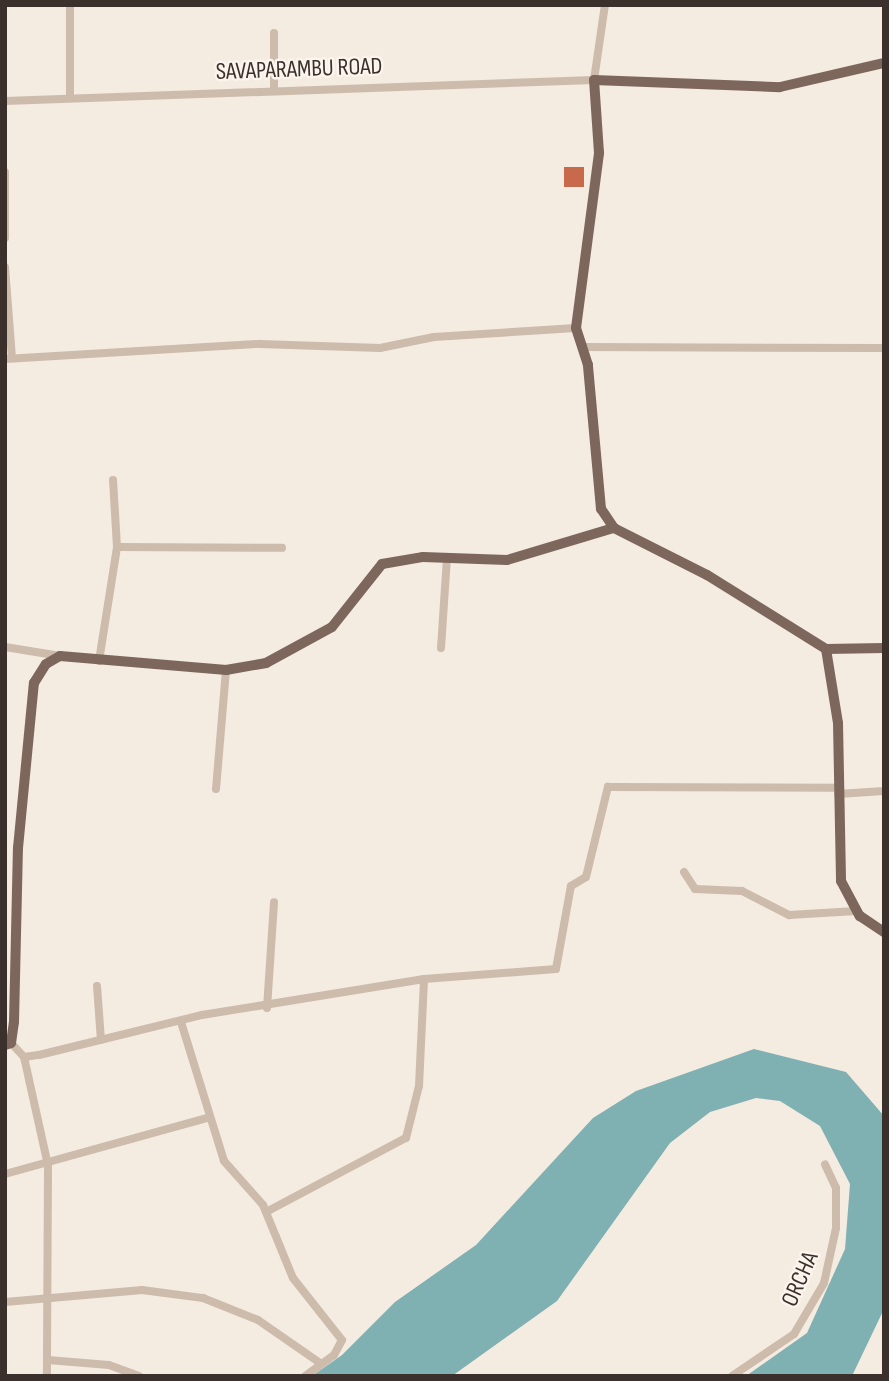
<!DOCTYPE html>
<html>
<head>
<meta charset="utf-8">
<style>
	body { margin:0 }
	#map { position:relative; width:889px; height:1381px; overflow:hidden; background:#f4ebe1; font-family:"Sofia Sans Condensed",sans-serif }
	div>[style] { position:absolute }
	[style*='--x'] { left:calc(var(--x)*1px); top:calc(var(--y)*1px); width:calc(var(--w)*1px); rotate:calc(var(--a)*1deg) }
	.water>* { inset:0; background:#7fb0b2 }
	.building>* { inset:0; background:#c8694b; transform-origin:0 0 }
	.minor>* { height:8px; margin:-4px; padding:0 4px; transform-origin:4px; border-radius:4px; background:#cdbbac }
	.major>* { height:10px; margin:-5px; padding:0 5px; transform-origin:5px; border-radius:5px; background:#7d675c }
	span { translate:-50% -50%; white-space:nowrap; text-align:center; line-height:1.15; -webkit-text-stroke:5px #fbf5ee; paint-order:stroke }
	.street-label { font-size:24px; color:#3b302b }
	.frame { position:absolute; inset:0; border:7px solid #3b302b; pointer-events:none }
</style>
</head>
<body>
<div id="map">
	<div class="water">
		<i style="clip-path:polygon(754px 1049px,846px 1072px,884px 1116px,884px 1309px,852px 1376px,746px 1376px,807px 1333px,845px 1249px,850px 1184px,820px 1126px,780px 1101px,756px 1098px,710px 1112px,670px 1143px,557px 1301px,452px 1376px,312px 1376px,342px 1355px,395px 1302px,476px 1245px,593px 1118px,636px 1091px)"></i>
	</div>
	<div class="building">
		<i style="left:564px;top:167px;width:20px;height:20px"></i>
	</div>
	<div class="minor">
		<i style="--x:274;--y:33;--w:56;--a:90"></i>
		<i style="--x:70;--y:95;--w:88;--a:-90"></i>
		<i style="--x:5;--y:101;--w:589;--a:-2.04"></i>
		<i style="--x:594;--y:80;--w:76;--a:-81.7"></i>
		<i style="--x:5;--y:172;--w:66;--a:90"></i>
		<i style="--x:5;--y:267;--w:91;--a:85.6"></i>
		<i style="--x:582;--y:347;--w:302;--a:0.2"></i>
		<i style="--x:5;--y:359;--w:255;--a:-3.4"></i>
		<i style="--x:260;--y:344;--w:120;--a:1.9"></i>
		<i style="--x:380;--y:348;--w:55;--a:-11.5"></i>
		<i style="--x:434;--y:337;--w:142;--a:-3.6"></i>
		<i style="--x:117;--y:547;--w:165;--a:0.3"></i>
		<i style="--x:5;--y:647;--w:56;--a:9.3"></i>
		<i style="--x:441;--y:648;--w:91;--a:-86.2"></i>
		<i style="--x:99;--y:661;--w:115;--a:-81"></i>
		<i style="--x:117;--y:547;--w:67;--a:-93.4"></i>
		<i style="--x:216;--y:789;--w:119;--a:-85.2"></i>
		<i style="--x:838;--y:794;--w:46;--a:-3.7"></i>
		<i style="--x:684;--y:872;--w:20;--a:57"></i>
		<i style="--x:695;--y:889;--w:47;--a:2.4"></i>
		<i style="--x:742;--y:891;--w:53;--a:27.1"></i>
		<i style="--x:789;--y:915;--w:67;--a:-3.4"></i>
		<i style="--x:97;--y:986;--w:54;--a:85.8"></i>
		<i style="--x:267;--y:1008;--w:106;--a:-86.2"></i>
		<i style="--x:181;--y:1022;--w:145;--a:72.8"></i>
		<i style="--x:224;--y:1161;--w:59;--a:48.4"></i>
		<i style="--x:263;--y:1205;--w:79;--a:67.7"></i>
		<i style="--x:293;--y:1278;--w:79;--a:51.7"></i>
		<i style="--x:342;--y:1340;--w:17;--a:118"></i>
		<i style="--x:334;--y:1355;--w:36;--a:144"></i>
		<i style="--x:11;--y:1043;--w:19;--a:47"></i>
		<i style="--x:24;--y:1057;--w:15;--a:-8"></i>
		<i style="--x:39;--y:1055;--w:168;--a:-13.8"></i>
		<i style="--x:202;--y:1015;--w:225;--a:-9.2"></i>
		<i style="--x:24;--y:1057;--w:111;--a:77.5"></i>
		<i style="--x:48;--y:1165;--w:211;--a:90.3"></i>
		<i style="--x:5;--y:1174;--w:210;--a:-15.5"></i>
		<i style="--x:266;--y:1212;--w:158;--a:-27.9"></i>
		<i style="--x:406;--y:1138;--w:54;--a:-76"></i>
		<i style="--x:419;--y:1086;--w:107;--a:-87.3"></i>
		<i style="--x:424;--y:979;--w:132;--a:-4.3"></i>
		<i style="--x:556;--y:969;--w:84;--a:-79.8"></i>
		<i style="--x:571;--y:886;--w:17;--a:-31"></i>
		<i style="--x:586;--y:877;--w:93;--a:-76.3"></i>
		<i style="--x:608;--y:787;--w:230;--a:0.2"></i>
		<i style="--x:5;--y:1302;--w:138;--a:-5"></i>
		<i style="--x:142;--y:1290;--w:62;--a:7.5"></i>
		<i style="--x:203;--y:1298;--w:59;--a:21.8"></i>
		<i style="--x:258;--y:1320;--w:75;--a:34.7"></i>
		<i style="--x:48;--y:1360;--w:61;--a:4.7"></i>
		<i style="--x:109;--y:1365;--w:32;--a:20"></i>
		<i style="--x:732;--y:1376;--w:75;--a:-34.1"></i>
		<i style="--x:794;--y:1334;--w:59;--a:-59.5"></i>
		<i style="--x:824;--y:1283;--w:56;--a:-77.7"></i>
		<i style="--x:836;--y:1228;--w:40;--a:-90"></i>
		<i style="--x:836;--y:1188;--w:26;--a:-115"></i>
	</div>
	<div class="major">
		<i style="--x:826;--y:649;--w:140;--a:-148.1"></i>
		<i style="--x:707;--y:575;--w:104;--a:-153.2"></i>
		<i style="--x:614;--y:528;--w:23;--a:-124"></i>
		<i style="--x:601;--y:509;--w:145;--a:-95.2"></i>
		<i style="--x:588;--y:365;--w:39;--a:-108"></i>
		<i style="--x:576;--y:328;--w:177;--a:-82.5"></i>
		<i style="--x:599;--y:153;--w:73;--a:-93.9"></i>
		<i style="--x:594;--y:80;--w:186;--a:2.2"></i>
		<i style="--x:780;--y:87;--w:107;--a:-13"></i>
		<i style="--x:826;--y:649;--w:75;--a:80.8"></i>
		<i style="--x:838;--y:723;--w:158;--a:88.9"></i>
		<i style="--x:841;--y:881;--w:40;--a:62"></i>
		<i style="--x:860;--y:916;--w:29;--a:34"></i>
		<i style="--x:826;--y:649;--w:58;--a:-1"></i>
		<i style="--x:5;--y:1045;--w:6;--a:-18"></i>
		<i style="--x:11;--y:1043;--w:21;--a:-82"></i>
		<i style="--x:14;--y:1022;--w:174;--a:-88.7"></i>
		<i style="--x:18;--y:848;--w:166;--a:-84.5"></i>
		<i style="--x:34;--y:683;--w:22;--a:-58"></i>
		<i style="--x:46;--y:664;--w:16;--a:-30"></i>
		<i style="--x:60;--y:656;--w:167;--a:4.8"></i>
		<i style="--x:226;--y:670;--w:41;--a:-9.9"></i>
		<i style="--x:266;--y:663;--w:75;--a:-28.6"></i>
		<i style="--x:332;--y:627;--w:80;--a:-51.6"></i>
		<i style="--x:382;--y:564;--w:42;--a:-9.7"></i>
		<i style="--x:423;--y:557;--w:84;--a:2"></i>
		<i style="--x:507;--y:560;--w:112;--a:-16.7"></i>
	</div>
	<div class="street-label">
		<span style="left:299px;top:69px;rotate:-2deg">SAVAPARAMBU ROAD</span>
		<span style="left:800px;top:1279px;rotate:-66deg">ORCHA</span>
	</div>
	<div class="frame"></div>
</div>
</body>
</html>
